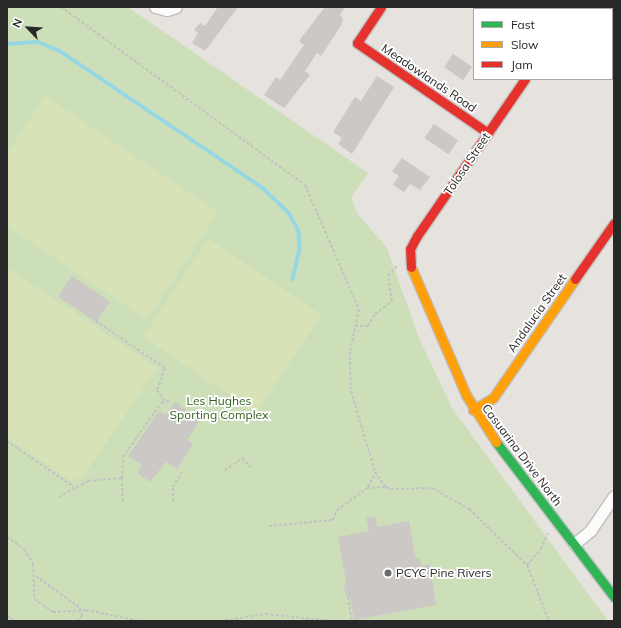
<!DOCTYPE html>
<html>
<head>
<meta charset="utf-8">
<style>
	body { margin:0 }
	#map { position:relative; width:621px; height:628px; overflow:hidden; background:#e6e2de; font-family:Mulish,sans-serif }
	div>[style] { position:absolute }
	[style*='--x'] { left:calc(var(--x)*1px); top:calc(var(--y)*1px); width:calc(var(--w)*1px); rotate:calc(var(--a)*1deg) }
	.green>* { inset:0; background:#cddfb9 }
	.pitch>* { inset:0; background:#d7e3b7; transform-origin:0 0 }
	.stream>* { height:3.5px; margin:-1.75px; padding:0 1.75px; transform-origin:1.75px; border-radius:1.75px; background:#96d7e3 }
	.building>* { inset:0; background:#cbc8c5; transform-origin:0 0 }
	.path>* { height:2px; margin-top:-1px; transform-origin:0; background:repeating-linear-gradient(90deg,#c3c2c2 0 3px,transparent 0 5px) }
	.roads { filter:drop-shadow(1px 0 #c0bfbf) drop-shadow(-1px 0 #c0bfbf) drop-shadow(0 1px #c0bfbf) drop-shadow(0 -1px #c0bfbf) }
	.street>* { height:11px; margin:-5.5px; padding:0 5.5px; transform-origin:5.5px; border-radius:5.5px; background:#fbfbfa }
	.fast>* { height:9px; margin:-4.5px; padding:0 4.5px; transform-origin:4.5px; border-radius:4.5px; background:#30b455 }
	.slow>* { height:9px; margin:-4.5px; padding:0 4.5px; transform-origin:4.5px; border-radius:4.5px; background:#ff9f0a }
	.jam>* { height:9px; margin:-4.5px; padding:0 4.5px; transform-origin:4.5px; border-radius:4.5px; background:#e5322d }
	.dots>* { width:11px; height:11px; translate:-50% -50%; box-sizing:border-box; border:2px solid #fff; border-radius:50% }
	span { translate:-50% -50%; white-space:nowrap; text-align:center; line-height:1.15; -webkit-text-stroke:3.5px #fff; paint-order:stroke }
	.street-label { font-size:12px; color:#282828 }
	.park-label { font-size:12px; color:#325f1e }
	.poi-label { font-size:12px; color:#282828 }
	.left { translate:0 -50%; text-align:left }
	.frame { position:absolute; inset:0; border:8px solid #282828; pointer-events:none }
	.legend { position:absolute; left:473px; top:8px; width:140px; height:72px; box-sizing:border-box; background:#fff; border:1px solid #a9a9a9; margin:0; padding:5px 7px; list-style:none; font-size:12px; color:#282828 }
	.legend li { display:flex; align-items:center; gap:8px; height:20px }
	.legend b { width:20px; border:1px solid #a9a9a9 }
	.north { position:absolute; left:8px; top:8px; width:40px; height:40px; -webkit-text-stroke:3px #fff; paint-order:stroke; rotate:295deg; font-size:11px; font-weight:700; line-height:16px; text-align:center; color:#282828 }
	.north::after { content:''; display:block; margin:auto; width:14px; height:18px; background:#282828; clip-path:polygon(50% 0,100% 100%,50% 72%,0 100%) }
</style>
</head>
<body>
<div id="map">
	<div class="green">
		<i style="clip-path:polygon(7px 7px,128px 7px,368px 173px,351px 198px,357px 213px,387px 248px,419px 338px,452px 408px,608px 621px,7px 621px)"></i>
	</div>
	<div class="pitch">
		<i style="clip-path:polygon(45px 96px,218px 212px,147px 319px,7px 226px,7px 153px)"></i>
		<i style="left:209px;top:239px;width:136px;height:118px;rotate:34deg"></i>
		<i style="clip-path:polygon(7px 268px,157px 368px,82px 478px,70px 480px,7px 437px)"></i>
	</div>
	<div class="stream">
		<i style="--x:7;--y:44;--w:31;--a:-4"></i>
		<i style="--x:38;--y:42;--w:24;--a:22"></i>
		<i style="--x:60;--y:51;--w:245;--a:34"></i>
		<i style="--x:263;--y:188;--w:37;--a:44"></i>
		<i style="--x:290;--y:214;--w:20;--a:63"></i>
		<i style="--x:299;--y:232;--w:17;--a:87"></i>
		<i style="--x:300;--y:249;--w:31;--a:103"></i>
	</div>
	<div class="building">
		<i style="clip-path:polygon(218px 7px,238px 7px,205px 51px,192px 43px,198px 33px,194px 30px,200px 23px,205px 26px)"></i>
		<i style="clip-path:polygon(325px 7px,345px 7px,340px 15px,343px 18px,342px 24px,321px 56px,317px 53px,305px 71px,310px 75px,284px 108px,264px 95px,276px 77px,280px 80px,304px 45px,299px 41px)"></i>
		<i style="left:453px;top:54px;width:23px;height:16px;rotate:34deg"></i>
		<i style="clip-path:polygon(377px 76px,394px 87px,352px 154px,338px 144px,342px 138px,333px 132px,355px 97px,361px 101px)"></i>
		<i style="left:434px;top:124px;width:29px;height:17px;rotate:34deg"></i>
		<i style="clip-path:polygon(402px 158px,430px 177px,420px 190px,410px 184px,404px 192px,393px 185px,399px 176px,392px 171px)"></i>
		<i style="left:72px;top:276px;width:46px;height:25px;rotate:34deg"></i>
		<i style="clip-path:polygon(175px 402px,201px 419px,187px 440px,193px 444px,177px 469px,166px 462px,150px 482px,137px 473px,142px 465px,128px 456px,159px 411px,166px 415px)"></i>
		<i style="clip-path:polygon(376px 517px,377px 527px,409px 521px,416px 559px,420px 558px,421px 566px,430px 564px,436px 605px,354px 620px,350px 597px,347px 597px,344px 589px,346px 581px,338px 537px,369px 531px,366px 518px)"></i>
	</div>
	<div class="path">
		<i style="--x:61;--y:7;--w:302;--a:36.1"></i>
		<i style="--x:305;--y:185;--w:135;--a:66.5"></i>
		<i style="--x:359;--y:309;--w:44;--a:101.8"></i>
		<i style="--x:350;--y:352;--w:39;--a:89"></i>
		<i style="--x:351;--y:391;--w:84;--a:73.5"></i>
		<i style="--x:375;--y:472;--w:19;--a:54"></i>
		<i style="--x:386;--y:487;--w:5;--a:22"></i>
		<i style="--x:391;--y:489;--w:41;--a:-1.4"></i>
		<i style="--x:432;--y:488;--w:43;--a:29.6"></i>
		<i style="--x:469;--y:509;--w:81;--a:44"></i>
		<i style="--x:527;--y:565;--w:60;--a:68.6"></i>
		<i style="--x:96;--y:321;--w:83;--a:34.3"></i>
		<i style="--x:165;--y:368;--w:23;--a:110"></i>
		<i style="--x:157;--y:390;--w:14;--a:54"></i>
		<i style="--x:355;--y:326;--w:13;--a:0"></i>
		<i style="--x:368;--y:326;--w:14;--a:-60"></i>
		<i style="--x:375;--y:314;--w:21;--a:-37"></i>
		<i style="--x:392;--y:301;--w:25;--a:-99"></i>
		<i style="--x:388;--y:276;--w:13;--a:-48"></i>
		<i style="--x:7;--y:441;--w:81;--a:34.5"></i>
		<i style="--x:225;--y:470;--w:21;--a:-35"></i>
		<i style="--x:242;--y:458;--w:13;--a:48"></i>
		<i style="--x:122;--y:478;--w:25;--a:88"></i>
		<i style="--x:368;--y:487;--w:16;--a:-63"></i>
		<i style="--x:59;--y:497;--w:33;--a:-29"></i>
		<i style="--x:88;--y:481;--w:34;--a:-5"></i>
		<i style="--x:122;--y:478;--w:21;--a:-87"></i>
		<i style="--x:123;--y:457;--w:66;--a:-54.9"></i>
		<i style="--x:161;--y:403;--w:8;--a:-14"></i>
		<i style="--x:173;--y:501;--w:14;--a:-90"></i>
		<i style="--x:173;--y:487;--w:17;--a:-59"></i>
		<i style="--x:269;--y:526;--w:64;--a:-5.4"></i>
		<i style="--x:333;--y:520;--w:11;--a:-68"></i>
		<i style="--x:337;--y:510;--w:37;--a:-36"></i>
		<i style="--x:367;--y:488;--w:19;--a:-3"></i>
		<i style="--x:7;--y:537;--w:21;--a:35"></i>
		<i style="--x:24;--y:549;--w:17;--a:59"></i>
		<i style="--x:33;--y:564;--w:35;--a:88"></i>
		<i style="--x:34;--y:599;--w:23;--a:34"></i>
		<i style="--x:53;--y:612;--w:33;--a:-3"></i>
		<i style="--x:86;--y:610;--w:56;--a:11.3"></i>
		<i style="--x:527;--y:565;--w:21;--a:-49"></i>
		<i style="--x:541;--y:549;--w:17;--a:-66"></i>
		<i style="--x:36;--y:576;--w:54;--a:36"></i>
		<i style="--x:80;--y:608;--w:7;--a:74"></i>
		<i style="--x:82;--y:615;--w:7;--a:124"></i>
		<i style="--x:348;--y:597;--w:24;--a:81"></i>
		<i style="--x:7;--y:616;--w:9;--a:32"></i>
		<i style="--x:220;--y:621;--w:47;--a:-8.7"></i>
		<i style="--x:266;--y:614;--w:66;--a:6.1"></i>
	</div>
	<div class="roads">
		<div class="street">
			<i style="--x:155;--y:7;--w:12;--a:14"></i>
			<i style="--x:167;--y:10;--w:9;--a:-18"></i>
			<i style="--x:573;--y:9;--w:3;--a:-45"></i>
			<i style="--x:574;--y:544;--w:21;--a:-39"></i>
			<i style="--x:590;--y:531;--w:42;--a:-55.6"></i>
		</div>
		<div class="fast">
			<i style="--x:496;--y:442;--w:195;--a:52.7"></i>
		</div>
		<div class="slow">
			<i style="--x:411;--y:267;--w:139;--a:66.7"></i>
			<i style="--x:466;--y:395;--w:56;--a:57.4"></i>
			<i style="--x:473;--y:410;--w:23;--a:-31"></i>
			<i style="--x:493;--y:398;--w:145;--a:-55.4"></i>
		</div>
		<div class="jam">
			<i style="--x:381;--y:7;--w:43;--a:123.7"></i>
			<i style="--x:357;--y:43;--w:159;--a:34.5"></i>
			<i style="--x:411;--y:267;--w:18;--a:-93"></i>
			<i style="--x:410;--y:249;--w:15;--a:-62"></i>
			<i style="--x:417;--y:236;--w:191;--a:-55.5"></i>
			<i style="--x:575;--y:279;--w:68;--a:-55.1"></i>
		</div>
	</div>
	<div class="dots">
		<i style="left:388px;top:573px;background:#6a6968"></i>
	</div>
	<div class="street-label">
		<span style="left:429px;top:78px;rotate:34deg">Meadowlands Road</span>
		<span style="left:467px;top:164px;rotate:-56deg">Tolosa Street</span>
		<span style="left:537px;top:313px;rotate:-55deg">Andalucia Street</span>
		<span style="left:522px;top:455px;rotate:53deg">Casuarina Drive North</span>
	</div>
	<div class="park-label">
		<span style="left:219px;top:408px">Les Hughes<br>Sporting Complex</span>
	</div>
	<div class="poi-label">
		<span class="left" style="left:396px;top:573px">PCYC Pine Rivers</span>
	</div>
	<div class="frame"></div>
	<ul class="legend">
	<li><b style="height:5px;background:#30b455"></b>Fast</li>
	<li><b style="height:5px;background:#ff9f0a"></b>Slow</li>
	<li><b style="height:5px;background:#e5322d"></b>Jam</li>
	</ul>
	<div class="north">N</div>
</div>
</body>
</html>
